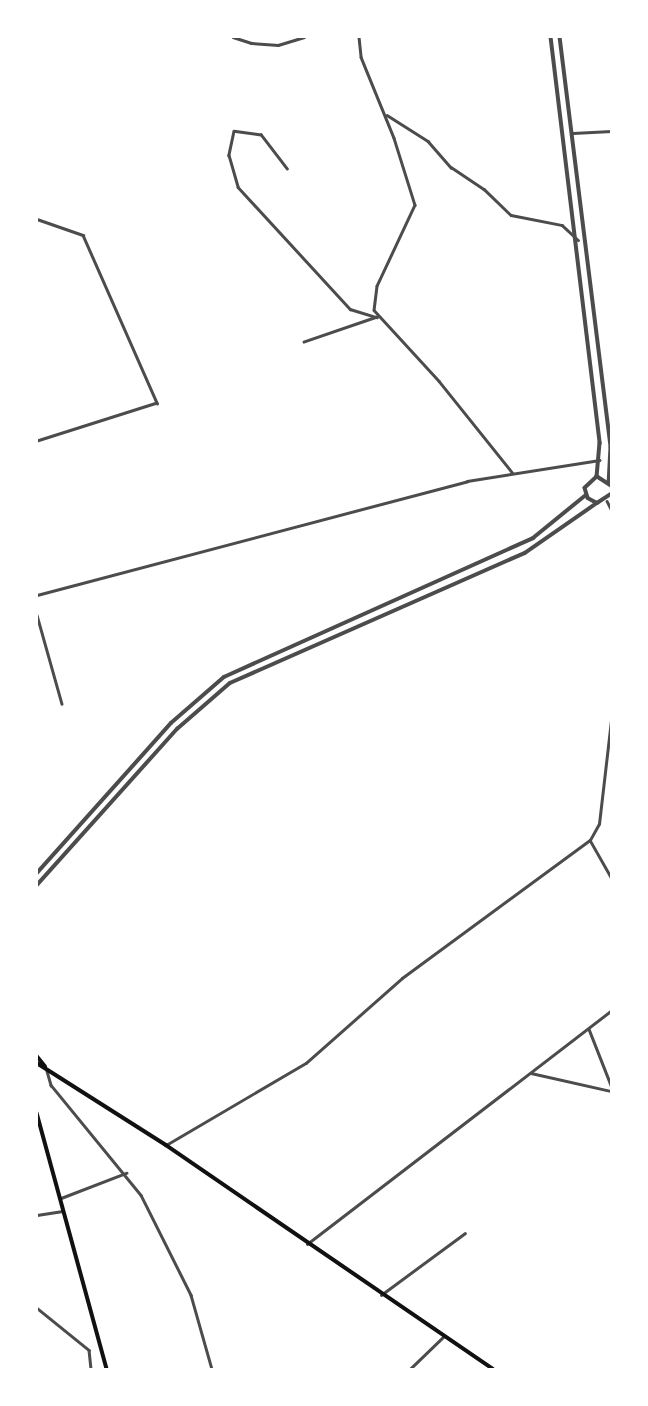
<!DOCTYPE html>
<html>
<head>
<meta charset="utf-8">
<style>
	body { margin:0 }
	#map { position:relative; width:648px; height:1406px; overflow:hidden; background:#fff; font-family:"Alegreya Sans",sans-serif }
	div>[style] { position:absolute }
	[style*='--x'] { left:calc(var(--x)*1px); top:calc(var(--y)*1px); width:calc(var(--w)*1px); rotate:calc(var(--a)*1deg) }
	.minor>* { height:2.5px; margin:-1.25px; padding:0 1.25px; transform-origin:1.25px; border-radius:1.25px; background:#4c4c4c }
	.tertiary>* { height:3.5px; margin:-1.75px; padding:0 1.75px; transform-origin:1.75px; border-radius:1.75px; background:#4c4c4c }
	.secondary>* { height:3.5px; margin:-1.75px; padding:0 1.75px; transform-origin:1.75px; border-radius:1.75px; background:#111 }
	span { translate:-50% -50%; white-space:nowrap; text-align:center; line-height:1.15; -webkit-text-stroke:6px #fff; paint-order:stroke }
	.frame { position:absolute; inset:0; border:38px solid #fff; pointer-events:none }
</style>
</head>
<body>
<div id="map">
	<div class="minor">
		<i style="--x:233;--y:37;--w:19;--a:18"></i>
		<i style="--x:251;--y:43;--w:27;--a:4"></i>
		<i style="--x:278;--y:45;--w:27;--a:-17"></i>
		<i style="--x:359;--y:37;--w:20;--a:84"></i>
		<i style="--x:361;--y:57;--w:87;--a:67.8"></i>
		<i style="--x:394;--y:138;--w:70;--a:72.6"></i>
		<i style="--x:415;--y:205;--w:89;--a:115.1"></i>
		<i style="--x:377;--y:286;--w:24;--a:97"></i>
		<i style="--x:374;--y:310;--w:96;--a:47.5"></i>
		<i style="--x:439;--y:381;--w:117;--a:51.3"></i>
		<i style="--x:387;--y:37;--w:14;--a:0"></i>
		<i style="--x:387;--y:115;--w:49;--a:32.4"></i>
		<i style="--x:428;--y:141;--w:35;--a:49"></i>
		<i style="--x:451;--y:167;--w:40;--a:34"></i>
		<i style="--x:484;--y:189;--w:37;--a:44"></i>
		<i style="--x:511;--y:215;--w:52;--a:11.1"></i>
		<i style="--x:562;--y:225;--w:22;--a:43"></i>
		<i style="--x:573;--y:133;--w:38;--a:-3"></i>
		<i style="--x:287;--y:169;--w:43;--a:-127.4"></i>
		<i style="--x:261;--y:135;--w:27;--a:-172"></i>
		<i style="--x:234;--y:131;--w:25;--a:102"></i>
		<i style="--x:229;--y:155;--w:33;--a:74"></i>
		<i style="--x:238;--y:187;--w:166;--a:47.4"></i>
		<i style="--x:350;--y:309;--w:28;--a:17"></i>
		<i style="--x:377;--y:317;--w:77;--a:161.1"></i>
		<i style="--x:37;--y:219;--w:49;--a:19.2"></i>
		<i style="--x:83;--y:235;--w:184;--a:66.2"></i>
		<i style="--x:157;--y:403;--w:126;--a:162.4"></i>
		<i style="--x:607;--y:501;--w:9;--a:63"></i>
		<i style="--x:37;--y:595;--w:445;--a:-14.8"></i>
		<i style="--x:467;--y:481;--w:134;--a:-9"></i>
		<i style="--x:37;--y:615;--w:92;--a:74.3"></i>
		<i style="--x:590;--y:840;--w:43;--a:60.4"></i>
		<i style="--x:589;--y:1029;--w:60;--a:68.6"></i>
		<i style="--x:47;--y:1071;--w:15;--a:74"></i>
		<i style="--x:51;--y:1085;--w:142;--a:50.7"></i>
		<i style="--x:141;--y:1195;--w:112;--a:63.4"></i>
		<i style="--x:191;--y:1295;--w:77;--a:74.2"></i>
		<i style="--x:531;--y:1073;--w:82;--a:12.7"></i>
		<i style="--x:166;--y:1145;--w:162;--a:-30.4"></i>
		<i style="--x:306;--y:1063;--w:128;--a:-41.5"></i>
		<i style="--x:402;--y:978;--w:233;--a:-36.3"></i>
		<i style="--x:590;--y:840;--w:18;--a:-61"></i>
		<i style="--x:599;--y:824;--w:104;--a:-83.4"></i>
		<i style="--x:61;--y:1198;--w:70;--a:-21"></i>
		<i style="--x:37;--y:1215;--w:24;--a:-9"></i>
		<i style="--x:307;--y:1244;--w:383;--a:-37.5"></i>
		<i style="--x:381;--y:1295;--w:104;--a:-36.4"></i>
		<i style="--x:37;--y:1308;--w:67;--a:38.9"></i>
		<i style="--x:89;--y:1350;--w:19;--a:84"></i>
		<i style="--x:410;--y:1369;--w:46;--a:-44.1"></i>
	</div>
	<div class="tertiary">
		<i style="--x:551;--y:37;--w:409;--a:83.1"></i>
		<i style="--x:600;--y:443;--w:34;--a:95"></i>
		<i style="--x:560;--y:37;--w:413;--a:82.9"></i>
		<i style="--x:611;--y:447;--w:35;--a:93"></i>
		<i style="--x:611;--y:486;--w:17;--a:-147"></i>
		<i style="--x:597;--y:477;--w:16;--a:137"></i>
		<i style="--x:585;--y:488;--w:10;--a:73"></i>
		<i style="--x:588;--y:498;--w:10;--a:29"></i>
		<i style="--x:597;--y:503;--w:17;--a:-33"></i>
		<i style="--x:37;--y:873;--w:201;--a:-48.2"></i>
		<i style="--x:171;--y:723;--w:70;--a:-41"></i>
		<i style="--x:224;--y:677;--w:339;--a:-24.2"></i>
		<i style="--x:533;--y:538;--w:68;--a:-39.1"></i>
		<i style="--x:37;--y:885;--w:210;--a:-48.1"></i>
		<i style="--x:177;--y:729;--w:70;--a:-41"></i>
		<i style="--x:230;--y:683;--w:322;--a:-23.8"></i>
		<i style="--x:525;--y:553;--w:88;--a:-34.8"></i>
	</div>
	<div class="secondary">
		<i style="--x:37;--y:1056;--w:13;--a:51"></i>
		<i style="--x:37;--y:1063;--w:153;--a:32.4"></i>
		<i style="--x:166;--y:1145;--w:396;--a:34.4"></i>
		<i style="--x:37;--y:1113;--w:265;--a:74.7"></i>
	</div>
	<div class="frame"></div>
</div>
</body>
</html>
